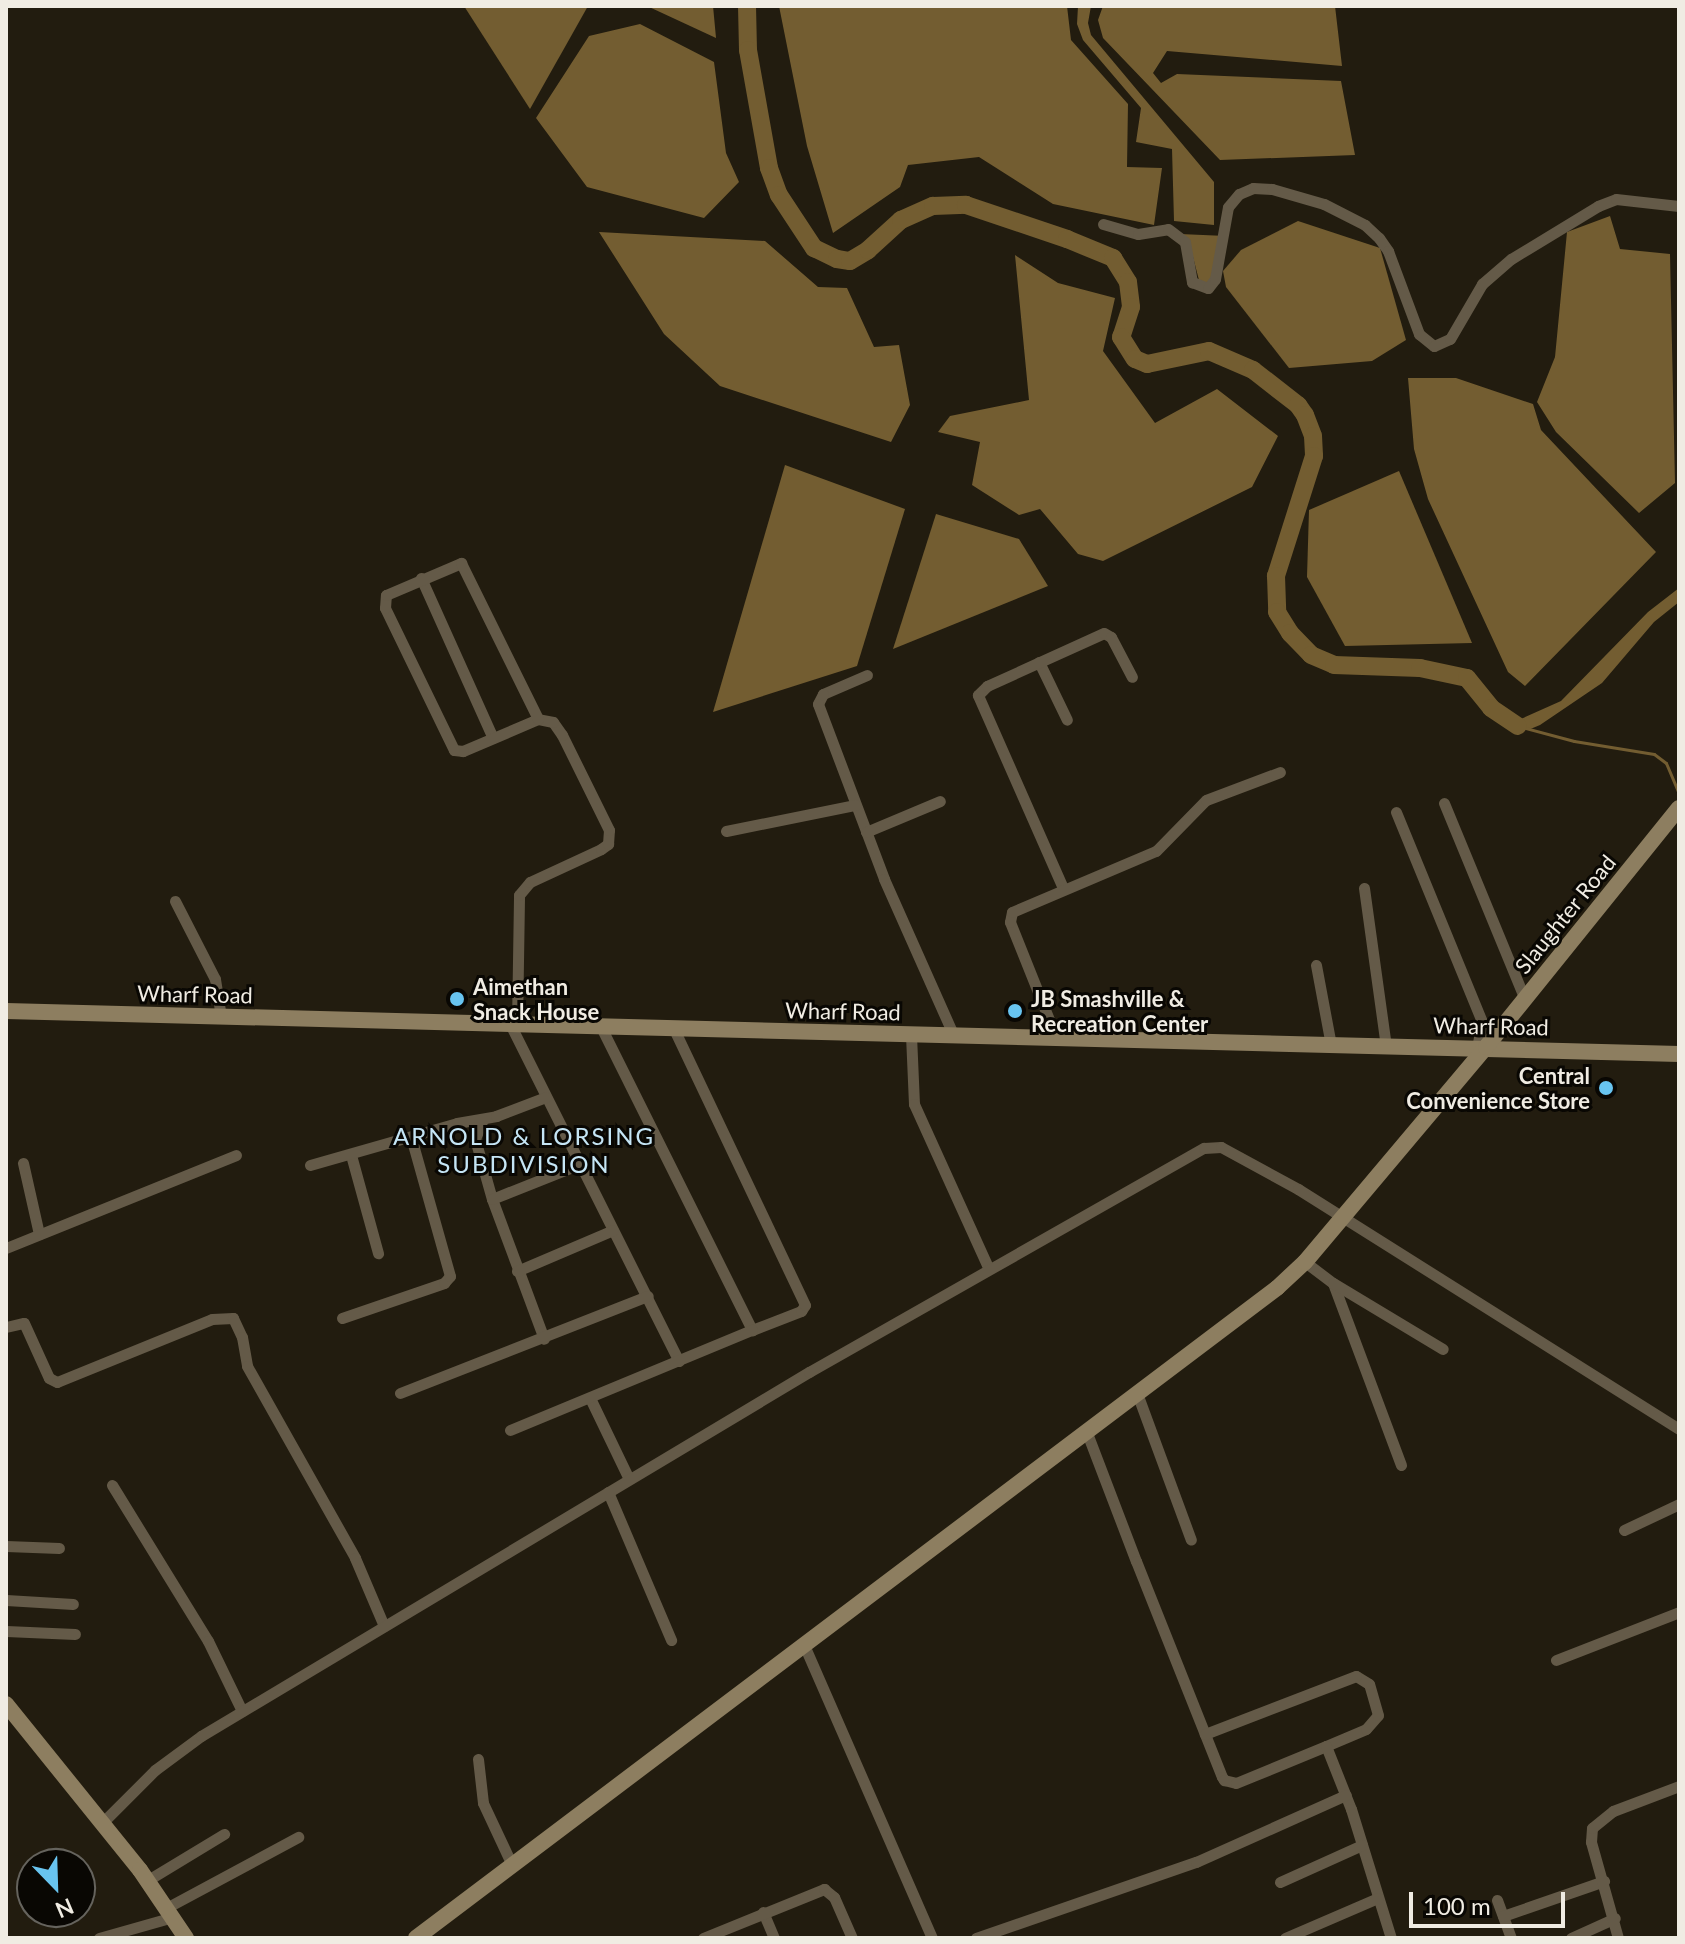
<!DOCTYPE html>
<html>
<head>
<meta charset="utf-8">
<style>
	body { margin:0 }
	#map { position:relative; width:1685px; height:1944px; overflow:hidden; background:#221c0f; font-family:Lato,sans-serif }
	div>[style] { position:absolute }
	[style*='--x'] { left:calc(var(--x)*1px); top:calc(var(--y)*1px); width:calc(var(--w)*1px); rotate:calc(var(--a)*1deg) }
	.water>* { inset:0; background:#735d31 }
	.stream>* { height:3px; margin:-1.5px; padding:0 1.5px; transform-origin:1.5px; border-radius:1.5px; background:#735d31 }
	.river>* { height:18px; margin:-9px; padding:0 9px; transform-origin:9px; border-radius:9px; background:#735d31 }
	.street>* { height:11px; margin:-5.5px; padding:0 5.5px; transform-origin:5.5px; border-radius:5.5px; background:#645a48 }
	.secondary>* { height:16px; margin:-8px; padding:0 8px; transform-origin:8px; border-radius:8px; background:#8d7e60 }
	.dots>* { width:22px; height:22px; translate:-50% -50%; box-sizing:border-box; border:4px solid #090703; border-radius:50% }
	span { translate:-50% -50%; white-space:nowrap; text-align:center; line-height:1.15; -webkit-text-stroke:6px #090703; paint-order:stroke }
	.street-label { font-size:22px; color:#f0ece3 }
	.poi-label { font-size:22px; color:#f0ece3; font-weight:700 }
	.left { translate:0 -50%; text-align:left }
	.right { translate:-100% -50%; text-align:right }
	.neighbourhood-label { font-size:24px; color:#c5e5f5; letter-spacing:2px }
	.frame { position:absolute; inset:0; border:8px solid #f0ece3; pointer-events:none }
	.north { position:absolute; left:16px; top:1848px; width:80px; height:80px; box-sizing:border-box; background:#090703; border:2px solid #65635d; border-radius:50%; rotate:157deg; font-size:22px; font-weight:700; line-height:32px; text-align:center; color:#f0ece3 }
	.north::after { content:''; display:block; margin:auto; width:28px; height:36px; background:#68c4f0; clip-path:polygon(50% 0,100% 100%,50% 72%,0 100%) }
	.scale { position:absolute; left:1409px; top:1892px; width:156px; height:36px; box-sizing:border-box; border:4px solid #f0ece3; border-top:0; padding-left:10px; font-size:24px; line-height:28px; white-space:nowrap; color:#f0ece3; -webkit-text-stroke:6px #090703; paint-order:stroke }
</style>
</head>
<body>
<div id="map">
	<div class="water">
		<i style="clip-path:polygon(464px 6px,588px 6px,530px 109px)"></i>
		<i style="clip-path:polygon(647px 6px,713px 6px,716px 38px)"></i>
		<i style="clip-path:polygon(779px 6px,1067px 6px,1071px 40px,1128px 104px,1127px 167px,1162px 168px,1154px 225px,1053px 204px,979px 157px,908px 165px,900px 187px,833px 233px,807px 146px)"></i>
		<i style="clip-path:polygon(1078px 6px,1091px 6px,1088px 23px,1091px 35px,1214px 182px,1214px 225px,1174px 221px,1172px 149px,1136px 142px,1141px 108px,1083px 40px,1077px 24px)"></i>
		<i style="clip-path:polygon(1103px 6px,1335px 6px,1342px 66px,1167px 51px,1153px 73px,1161px 83px,1177px 74px,1341px 81px,1355px 155px,1220px 160px,1103px 38px,1098px 20px)"></i>
		<i style="clip-path:polygon(640px 24px,714px 62px,726px 153px,739px 182px,704px 218px,587px 187px,536px 118px,589px 36px)"></i>
		<i style="clip-path:polygon(1610px 216px,1620px 249px,1670px 254px,1675px 483px,1639px 513px,1556px 432px,1537px 402px,1555px 357px,1567px 232px)"></i>
		<i style="clip-path:polygon(1298px 221px,1380px 248px,1406px 340px,1372px 361px,1289px 368px,1226px 287px,1223px 271px,1241px 250px)"></i>
		<i style="clip-path:polygon(599px 232px,765px 241px,818px 287px,847px 288px,874px 347px,899px 345px,910px 405px,891px 442px,720px 386px,664px 334px)"></i>
		<i style="clip-path:polygon(1180px 234px,1226px 236px,1214px 281px,1200px 284px,1193px 257px)"></i>
		<i style="clip-path:polygon(1015px 255px,1058px 283px,1115px 298px,1103px 351px,1155px 423px,1217px 389px,1278px 436px,1252px 487px,1103px 561px,1078px 554px,1040px 509px,1019px 515px,972px 485px,980px 442px,938px 432px,950px 416px,1029px 400px)"></i>
		<i style="clip-path:polygon(1408px 378px,1456px 378px,1533px 404px,1541px 430px,1656px 552px,1525px 686px,1508px 672px,1428px 499px,1414px 449px)"></i>
		<i style="clip-path:polygon(785px 465px,905px 509px,857px 666px,713px 712px)"></i>
		<i style="clip-path:polygon(1399px 471px,1472px 643px,1345px 646px,1307px 577px,1309px 510px)"></i>
		<i style="clip-path:polygon(936px 514px,1019px 539px,1048px 586px,893px 649px)"></i>
		<i style="clip-path:polygon(1679px 588px,1679px 602px,1654px 622px,1602px 683px,1540px 725px,1528px 730px,1512px 723px,1561px 701px,1648px 612px)"></i>
	</div>
	<div class="stream">
		<i style="--x:1518;--y:726;--w:58;--a:15"></i>
		<i style="--x:1574;--y:741;--w:81;--a:9.2"></i>
		<i style="--x:1654;--y:754;--w:15;--a:37"></i>
		<i style="--x:1666;--y:763;--w:34;--a:67"></i>
	</div>
	<div class="river">
		<i style="--x:747;--y:6;--w:44;--a:88.7"></i>
		<i style="--x:748;--y:50;--w:120;--a:79.9"></i>
		<i style="--x:769;--y:168;--w:29;--a:70"></i>
		<i style="--x:779;--y:195;--w:64;--a:56.6"></i>
		<i style="--x:814;--y:248;--w:25;--a:26"></i>
		<i style="--x:837;--y:259;--w:13;--a:9"></i>
		<i style="--x:850;--y:261;--w:21;--a:-31"></i>
		<i style="--x:868;--y:250;--w:45;--a:-42.3"></i>
		<i style="--x:901;--y:220;--w:35;--a:-24"></i>
		<i style="--x:933;--y:206;--w:33;--a:-2"></i>
		<i style="--x:966;--y:205;--w:107;--a:18.6"></i>
		<i style="--x:1067;--y:239;--w:50;--a:22.4"></i>
		<i style="--x:1113;--y:258;--w:28;--a:58"></i>
		<i style="--x:1128;--y:282;--w:25;--a:83"></i>
		<i style="--x:1131;--y:307;--w:32;--a:108"></i>
		<i style="--x:1121;--y:337;--w:26;--a:58"></i>
		<i style="--x:1135;--y:359;--w:13;--a:23"></i>
		<i style="--x:1147;--y:364;--w:63;--a:-11.8"></i>
		<i style="--x:1209;--y:351;--w:48;--a:23.4"></i>
		<i style="--x:1253;--y:370;--w:57;--a:37.9"></i>
		<i style="--x:1298;--y:405;--w:12;--a:55"></i>
		<i style="--x:1305;--y:415;--w:22;--a:69"></i>
		<i style="--x:1313;--y:436;--w:20;--a:87"></i>
		<i style="--x:1314;--y:456;--w:126;--a:107.6"></i>
		<i style="--x:1276;--y:576;--w:36;--a:88"></i>
		<i style="--x:1277;--y:612;--w:25;--a:58"></i>
		<i style="--x:1290;--y:633;--w:30;--a:46"></i>
		<i style="--x:1311;--y:655;--w:25;--a:23"></i>
		<i style="--x:1334;--y:665;--w:86;--a:2"></i>
		<i style="--x:1420;--y:668;--w:48;--a:12"></i>
		<i style="--x:1467;--y:678;--w:38;--a:51"></i>
		<i style="--x:1491;--y:708;--w:32;--a:34"></i>
	</div>
	<div class="street">
		<i style="--x:1103;--y:224;--w:36;--a:16"></i>
		<i style="--x:1138;--y:234;--w:30;--a:-9"></i>
		<i style="--x:1168;--y:229;--w:21;--a:37"></i>
		<i style="--x:1185;--y:242;--w:41;--a:80.1"></i>
		<i style="--x:1192;--y:282;--w:17;--a:21"></i>
		<i style="--x:1208;--y:288;--w:11;--a:-52"></i>
		<i style="--x:1215;--y:279;--w:73;--a:-79.8"></i>
		<i style="--x:1228;--y:207;--w:17;--a:-50"></i>
		<i style="--x:1239;--y:194;--w:15;--a:-23"></i>
		<i style="--x:1253;--y:188;--w:19;--a:3"></i>
		<i style="--x:1272;--y:189;--w:54;--a:16.1"></i>
		<i style="--x:1324;--y:204;--w:46;--a:27.1"></i>
		<i style="--x:1365;--y:225;--w:19;--a:43"></i>
		<i style="--x:1379;--y:238;--w:16;--a:55"></i>
		<i style="--x:1388;--y:251;--w:89;--a:69.5"></i>
		<i style="--x:1419;--y:334;--w:19;--a:39"></i>
		<i style="--x:1434;--y:346;--w:17;--a:-24"></i>
		<i style="--x:1450;--y:339;--w:64;--a:-59.8"></i>
		<i style="--x:1482;--y:284;--w:38;--a:-41"></i>
		<i style="--x:1511;--y:259;--w:102;--a:-31.3"></i>
		<i style="--x:1598;--y:206;--w:19;--a:-21"></i>
		<i style="--x:1616;--y:199;--w:63;--a:6.3"></i>
		<i style="--x:421;--y:578;--w:175;--a:65.8"></i>
		<i style="--x:1039;--y:662;--w:64;--a:64.2"></i>
		<i style="--x:867;--y:675;--w:48;--a:156.6"></i>
		<i style="--x:823;--y:694;--w:11;--a:117"></i>
		<i style="--x:818;--y:704;--w:187;--a:69.3"></i>
		<i style="--x:884;--y:879;--w:172;--a:66"></i>
		<i style="--x:1444;--y:803;--w:213;--a:67.6"></i>
		<i style="--x:1396;--y:812;--w:227;--a:67.7"></i>
		<i style="--x:1482;--y:1022;--w:25;--a:101"></i>
		<i style="--x:726;--y:831;--w:132;--a:-11.4"></i>
		<i style="--x:866;--y:832;--w:80;--a:-22.7"></i>
		<i style="--x:1063;--y:888;--w:211;--a:-113.8"></i>
		<i style="--x:978;--y:695;--w:13;--a:-45"></i>
		<i style="--x:987;--y:686;--w:128;--a:-24.4"></i>
		<i style="--x:1104;--y:633;--w:8;--a:30"></i>
		<i style="--x:1111;--y:637;--w:45;--a:62.3"></i>
		<i style="--x:1364;--y:888;--w:161;--a:82.1"></i>
		<i style="--x:175;--y:901;--w:88;--a:62.9"></i>
		<i style="--x:215;--y:979;--w:37;--a:81"></i>
		<i style="--x:1316;--y:965;--w:81;--a:79.4"></i>
		<i style="--x:510;--y:1024;--w:377;--a:63.4"></i>
		<i style="--x:517;--y:1025;--w:130;--a:-89.1"></i>
		<i style="--x:519;--y:895;--w:17;--a:-50"></i>
		<i style="--x:530;--y:882;--w:78;--a:-24.9"></i>
		<i style="--x:601;--y:849;--w:9;--a:-36"></i>
		<i style="--x:608;--y:844;--w:14;--a:-86"></i>
		<i style="--x:609;--y:830;--w:106;--a:-116.3"></i>
		<i style="--x:562;--y:735;--w:16;--a:-125"></i>
		<i style="--x:553;--y:722;--w:15;--a:-169"></i>
		<i style="--x:538;--y:719;--w:82;--a:156.9"></i>
		<i style="--x:463;--y:751;--w:9;--a:-174"></i>
		<i style="--x:454;--y:750;--w:158;--a:-115.9"></i>
		<i style="--x:385;--y:608;--w:13;--a:-86"></i>
		<i style="--x:386;--y:595;--w:82;--a:-23.1"></i>
		<i style="--x:461;--y:563;--w:174;--a:63.7"></i>
		<i style="--x:601;--y:1027;--w:339;--a:63.5"></i>
		<i style="--x:752;--y:1330;--w:53;--a:-21.2"></i>
		<i style="--x:801;--y:1311;--w:7;--a:-56"></i>
		<i style="--x:805;--y:1305;--w:306;--a:-115.4"></i>
		<i style="--x:911;--y:1035;--w:69;--a:87.5"></i>
		<i style="--x:914;--y:1104;--w:179;--a:65.6"></i>
		<i style="--x:1056;--y:1037;--w:124;--a:-111.8"></i>
		<i style="--x:1010;--y:922;--w:10;--a:-79"></i>
		<i style="--x:1012;--y:912;--w:156;--a:-23"></i>
		<i style="--x:1156;--y:851;--w:71;--a:-45.6"></i>
		<i style="--x:1206;--y:800;--w:79;--a:-20.7"></i>
		<i style="--x:483;--y:1119;--w:22;--a:112"></i>
		<i style="--x:475;--y:1139;--w:62;--a:74.2"></i>
		<i style="--x:492;--y:1199;--w:149;--a:69.6"></i>
		<i style="--x:351;--y:1155;--w:102;--a:74.6"></i>
		<i style="--x:23;--y:1163;--w:73;--a:77.3"></i>
		<i style="--x:310;--y:1165;--w:153;--a:-15.9"></i>
		<i style="--x:457;--y:1123;--w:40;--a:-10"></i>
		<i style="--x:496;--y:1116;--w:53;--a:-20.8"></i>
		<i style="--x:492;--y:1199;--w:95;--a:-21.7"></i>
		<i style="--x:6;--y:1248;--w:248;--a:-22"></i>
		<i style="--x:1305;--y:1262;--w:35;--a:37"></i>
		<i style="--x:517;--y:1271;--w:104;--a:-23.1"></i>
		<i style="--x:342;--y:1318;--w:108;--a:-18.9"></i>
		<i style="--x:444;--y:1283;--w:9;--a:-49"></i>
		<i style="--x:450;--y:1276;--w:144;--a:-105.7"></i>
		<i style="--x:6;--y:1327;--w:18;--a:-13"></i>
		<i style="--x:24;--y:1323;--w:60;--a:65.6"></i>
		<i style="--x:49;--y:1378;--w:9;--a:27"></i>
		<i style="--x:57;--y:1382;--w:167;--a:-22.1"></i>
		<i style="--x:212;--y:1319;--w:21;--a:-3"></i>
		<i style="--x:233;--y:1318;--w:21;--a:65"></i>
		<i style="--x:242;--y:1337;--w:29;--a:80"></i>
		<i style="--x:247;--y:1366;--w:220;--a:60.6"></i>
		<i style="--x:355;--y:1558;--w:74;--a:66.9"></i>
		<i style="--x:400;--y:1393;--w:266;--a:-21.4"></i>
		<i style="--x:1138;--y:1396;--w:153;--a:69.8"></i>
		<i style="--x:590;--y:1398;--w:90;--a:64.3"></i>
		<i style="--x:510;--y:1430;--w:262;--a:-22.5"></i>
		<i style="--x:1087;--y:1433;--w:137;--a:69.1"></i>
		<i style="--x:1136;--y:1561;--w:232;--a:68.3"></i>
		<i style="--x:1222;--y:1777;--w:4;--a:56"></i>
		<i style="--x:1224;--y:1780;--w:12;--a:14"></i>
		<i style="--x:1236;--y:1783;--w:97;--a:-22.3"></i>
		<i style="--x:1326;--y:1746;--w:43;--a:-23"></i>
		<i style="--x:1366;--y:1729;--w:18;--a:-49"></i>
		<i style="--x:1378;--y:1715;--w:32;--a:-106"></i>
		<i style="--x:1369;--y:1684;--w:15;--a:-148"></i>
		<i style="--x:1356;--y:1676;--w:162;--a:159"></i>
		<i style="--x:1401;--y:1465;--w:194;--a:-110.5"></i>
		<i style="--x:1333;--y:1283;--w:128;--a:31"></i>
		<i style="--x:112;--y:1485;--w:183;--a:58.4"></i>
		<i style="--x:208;--y:1641;--w:78;--a:64.1"></i>
		<i style="--x:608;--y:1492;--w:161;--a:66.9"></i>
		<i style="--x:1624;--y:1530;--w:61;--a:-25.3"></i>
		<i style="--x:6;--y:1546;--w:53;--a:2.2"></i>
		<i style="--x:6;--y:1600;--w:67;--a:3.4"></i>
		<i style="--x:6;--y:1631;--w:69;--a:2.5"></i>
		<i style="--x:804;--y:1645;--w:320;--a:66.4"></i>
		<i style="--x:1556;--y:1660;--w:132;--a:-21.3"></i>
		<i style="--x:1326;--y:1746;--w:68;--a:68.4"></i>
		<i style="--x:1351;--y:1809;--w:135;--a:72.8"></i>
		<i style="--x:478;--y:1759;--w:44;--a:83.5"></i>
		<i style="--x:483;--y:1803;--w:68;--a:64.9"></i>
		<i style="--x:103;--y:1822;--w:74;--a:-45"></i>
		<i style="--x:155;--y:1770;--w:57;--a:-36.5"></i>
		<i style="--x:201;--y:1736;--w:709;--a:-30.91"></i>
		<i style="--x:809;--y:1372;--w:454;--a:-29.6"></i>
		<i style="--x:1204;--y:1148;--w:17;--a:-3"></i>
		<i style="--x:1221;--y:1147;--w:88;--a:28.6"></i>
		<i style="--x:1298;--y:1189;--w:450;--a:32.2"></i>
		<i style="--x:148;--y:1880;--w:89;--a:-31.2"></i>
		<i style="--x:1280;--y:1882;--w:90;--a:-24.3"></i>
		<i style="--x:1497;--y:1900;--w:40;--a:69.8"></i>
		<i style="--x:168;--y:1907;--w:148;--a:-28.3"></i>
		<i style="--x:763;--y:1912;--w:28;--a:67"></i>
		<i style="--x:1503;--y:1916;--w:107;--a:-19.1"></i>
		<i style="--x:99;--y:1938;--w:77;--a:-15.8"></i>
		<i style="--x:703;--y:1938;--w:131;--a:-22"></i>
		<i style="--x:824;--y:1889;--w:13;--a:39"></i>
		<i style="--x:834;--y:1897;--w:45;--a:66.3"></i>
		<i style="--x:976;--y:1938;--w:233;--a:-19.1"></i>
		<i style="--x:1196;--y:1862;--w:164;--a:-24.1"></i>
		<i style="--x:1285;--y:1938;--w:101;--a:-23.3"></i>
		<i style="--x:1571;--y:1938;--w:48;--a:-24.4"></i>
		<i style="--x:1618;--y:1938;--w:100;--a:-105.7"></i>
		<i style="--x:1591;--y:1842;--w:14;--a:-86"></i>
		<i style="--x:1592;--y:1828;--w:27;--a:-39"></i>
		<i style="--x:1613;--y:1811;--w:71;--a:-20.7"></i>
	</div>
	<div class="secondary">
		<i style="--x:6;--y:1011;--w:1674;--a:1.47"></i>
		<i style="--x:6;--y:1704;--w:213;--a:51.1"></i>
		<i style="--x:140;--y:1870;--w:82;--a:55.9"></i>
		<i style="--x:416;--y:1938;--w:1079;--a:-37.05"></i>
		<i style="--x:1277;--y:1288;--w:38;--a:-43"></i>
		<i style="--x:1305;--y:1262;--w:281;--a:-49.9"></i>
		<i style="--x:1486;--y:1047;--w:307;--a:-51.1"></i>
	</div>
	<div class="dots">
		<i style="left:457px;top:999px;background:#68c4f0"></i>
		<i style="left:1015px;top:1011px;background:#68c4f0"></i>
		<i style="left:1606px;top:1088px;background:#68c4f0"></i>
	</div>
	<div class="street-label">
		<span style="left:1565px;top:914px;rotate:-51deg">Slaughter Road</span>
		<span style="left:195px;top:994px;rotate:1deg">Wharf Road</span>
		<span style="left:843px;top:1011px;rotate:1deg">Wharf Road</span>
		<span style="left:1491px;top:1026px;rotate:1deg">Wharf Road</span>
	</div>
	<div class="poi-label">
		<span class="left" style="left:473px;top:999px">Aimethan<br>Snack House</span>
		<span class="left" style="left:1031px;top:1011px">JB Smashville &amp;<br>Recreation Center</span>
		<span class="right" style="left:1590px;top:1088px">Central<br>Convenience Store</span>
	</div>
	<div class="neighbourhood-label">
		<span style="left:524px;top:1150px">ARNOLD &amp; LORSING<br>SUBDIVISION</span>
	</div>
	<div class="frame"></div>
	<div class="north">N</div>
	<div class="scale">100 m</div>
</div>
</body>
</html>
